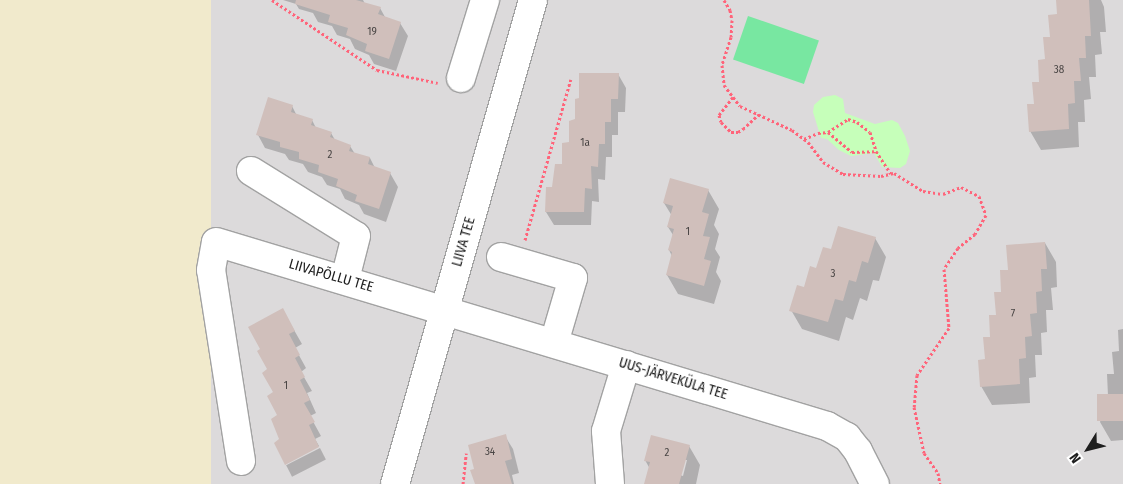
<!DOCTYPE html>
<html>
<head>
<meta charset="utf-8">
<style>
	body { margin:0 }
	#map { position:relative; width:1123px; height:484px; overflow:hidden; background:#f0e8e2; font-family:"Fira Sans Condensed",sans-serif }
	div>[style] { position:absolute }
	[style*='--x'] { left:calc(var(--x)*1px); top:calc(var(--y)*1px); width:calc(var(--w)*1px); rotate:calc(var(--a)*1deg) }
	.residential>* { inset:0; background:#dcdadb; transform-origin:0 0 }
	.farmland>* { inset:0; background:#f1eacc; transform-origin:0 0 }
	.park>* { inset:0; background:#c6ffba }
	.pitch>* { inset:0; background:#78e7a1; transform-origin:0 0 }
	.shadow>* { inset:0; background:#0003; transform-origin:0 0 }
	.building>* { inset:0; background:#d0bfbb; transform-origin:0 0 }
	.path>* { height:3px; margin-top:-1.5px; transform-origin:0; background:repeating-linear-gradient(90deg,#ff647a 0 2.5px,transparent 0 5px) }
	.roads { filter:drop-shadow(1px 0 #a2a2a2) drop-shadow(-1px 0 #a2a2a2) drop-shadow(0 1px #a2a2a2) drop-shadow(0 -1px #a2a2a2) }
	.minor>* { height:28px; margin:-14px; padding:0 14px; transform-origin:14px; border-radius:14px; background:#fff }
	span { translate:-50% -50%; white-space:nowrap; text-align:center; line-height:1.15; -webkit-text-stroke:4px #fff; paint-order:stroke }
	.number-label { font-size:11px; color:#4a4645 }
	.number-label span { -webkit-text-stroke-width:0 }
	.street-label { font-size:14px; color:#1e1e1e }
	.north { position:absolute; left:1063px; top:424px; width:50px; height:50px; -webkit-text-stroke:4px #fff; paint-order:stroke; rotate:234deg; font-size:14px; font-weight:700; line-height:20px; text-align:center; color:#1e1e1e }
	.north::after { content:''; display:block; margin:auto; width:18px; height:22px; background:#1e1e1e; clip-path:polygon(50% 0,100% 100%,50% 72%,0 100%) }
</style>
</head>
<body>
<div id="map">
	<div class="residential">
		<i style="left:211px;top:0;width:912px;height:485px"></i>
	</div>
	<div class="farmland">
		<i style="left:0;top:0;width:211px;height:484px"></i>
	</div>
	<div class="park">
		<i style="clip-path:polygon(835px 95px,843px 99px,845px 113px,875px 124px,892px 120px,898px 123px,905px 136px,910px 151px,906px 164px,900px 168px,882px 167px,874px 153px,851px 156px,839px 150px,827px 139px,821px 138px,813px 112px,814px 105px,823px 97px)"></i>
	</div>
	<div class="pitch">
		<i style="left:748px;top:16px;width:75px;height:46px;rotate:19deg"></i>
	</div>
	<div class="shadow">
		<i style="clip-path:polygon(283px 0,363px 0,365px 4px,380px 8px,385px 17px,400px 23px,408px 36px,396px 71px,374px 64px,369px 55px,355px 49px,350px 39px,337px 35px,332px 26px,318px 22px,313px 13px,299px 9px,296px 4px)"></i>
		<i style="clip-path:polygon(1057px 0,1101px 0,1104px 7px,1106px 32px,1100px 32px,1102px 54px,1095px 55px,1096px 77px,1089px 77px,1091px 99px,1084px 100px,1085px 122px,1078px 122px,1079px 147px,1041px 150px,1030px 131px,1058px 15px)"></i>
		<i style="clip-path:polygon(618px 74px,626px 88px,625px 112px,618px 112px,618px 135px,612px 135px,612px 157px,606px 157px,605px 180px,598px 179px,599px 202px,592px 201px,591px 225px,554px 225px,546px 212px,570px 144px,580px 99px)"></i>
		<i style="clip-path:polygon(292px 106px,297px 116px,312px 120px,316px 128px,331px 133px,335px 140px,350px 146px,355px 154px,370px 158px,375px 168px,390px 173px,398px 187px,386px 222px,364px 214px,359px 205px,345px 199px,340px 189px,327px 185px,322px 177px,308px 172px,303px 164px,289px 160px,285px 154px,265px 148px,258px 135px)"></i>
		<i style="clip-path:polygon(708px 190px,719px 209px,714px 225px,719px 234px,715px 249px,720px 257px,716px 272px,721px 281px,714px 304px,678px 294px,667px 275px,672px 256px,669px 250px,673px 235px,668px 227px,672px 216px,664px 203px)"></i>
		<i style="clip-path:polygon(875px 238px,886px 257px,879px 281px,873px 280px,867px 301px,860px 298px,853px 320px,846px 317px,839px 341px,802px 329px,791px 310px,832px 251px)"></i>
		<i style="clip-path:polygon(1045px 243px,1056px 262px,1057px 287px,1051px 288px,1053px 310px,1046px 310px,1047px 332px,1041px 333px,1042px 355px,1035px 355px,1036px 377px,1029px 378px,1030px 403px,992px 405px,981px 386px,1009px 271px)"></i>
		<i style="clip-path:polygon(290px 323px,302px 344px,295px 348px,306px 368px,301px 372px,312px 391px,307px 393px,316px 413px,310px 416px,321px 436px,315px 439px,319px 446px,286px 463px,269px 370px)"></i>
		<i style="clip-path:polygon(1123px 329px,1123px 440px,1111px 441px,1100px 422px,1108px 396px,1107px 374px,1114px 374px,1112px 352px,1119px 351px,1118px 330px)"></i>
		<i style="clip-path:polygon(505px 436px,513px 449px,519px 473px,512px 475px,514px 484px,476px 484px,476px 469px)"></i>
		<i style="clip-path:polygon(evenodd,689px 446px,700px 465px,696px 484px,646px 484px,650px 469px,645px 460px,689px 446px,685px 460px,687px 460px,683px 476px,680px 475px,685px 460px)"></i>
		<i style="left:320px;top:448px;width:13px;height:38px;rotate:63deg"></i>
	</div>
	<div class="building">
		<i style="clip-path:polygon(296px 0,356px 0,381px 7px,378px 14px,401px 22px,389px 59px,365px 51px,367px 44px,346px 35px,348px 28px,328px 22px,330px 15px,295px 4px)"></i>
		<i style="clip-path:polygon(1056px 0,1089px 0,1091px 36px,1085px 36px,1086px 58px,1079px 58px,1081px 81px,1074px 81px,1075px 103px,1068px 104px,1069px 129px,1029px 132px,1027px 104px,1034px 104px,1032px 82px,1039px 82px,1038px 60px,1045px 59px,1043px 37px,1050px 37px,1048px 15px,1057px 14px)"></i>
		<i style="clip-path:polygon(579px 73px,619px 73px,618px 99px,611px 99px,611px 122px,605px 122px,605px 144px,599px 144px,598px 167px,591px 166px,592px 189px,585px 188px,584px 212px,545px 212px,546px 187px,552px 187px,555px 164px,562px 164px,562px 143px,569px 142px,569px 121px,575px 119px,575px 99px,579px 98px)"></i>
		<i style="clip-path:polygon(268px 97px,293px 105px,291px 112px,313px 119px,311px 125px,332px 132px,330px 137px,351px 145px,349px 151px,370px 157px,368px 164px,391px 172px,379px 209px,355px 201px,357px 195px,336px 186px,338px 179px,318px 172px,319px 165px,299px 159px,299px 152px,280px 147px,280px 142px,256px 135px)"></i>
		<i style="clip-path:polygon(670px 178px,709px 189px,702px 212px,709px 214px,703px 236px,710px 237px,704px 259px,711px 261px,704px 286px,666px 275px,672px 252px,668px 250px,674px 229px,667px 227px,673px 206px,663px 203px)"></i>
		<i style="clip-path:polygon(838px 226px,876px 237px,868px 263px,862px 261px,856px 282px,849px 280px,843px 301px,835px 299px,828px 322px,789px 311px,797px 285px,804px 287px,810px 266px,816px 268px,823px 247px,831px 249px)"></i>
		<i style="clip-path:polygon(1045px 242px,1047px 269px,1041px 269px,1042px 291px,1036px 292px,1037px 313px,1030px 314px,1032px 336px,1025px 337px,1026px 358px,1019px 359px,1020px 384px,980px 387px,978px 360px,985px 359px,983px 337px,990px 337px,989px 315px,996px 315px,994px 292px,1001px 292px,1000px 270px,1008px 270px,1006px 245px)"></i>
		<i style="clip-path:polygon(283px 308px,295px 331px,289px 334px,300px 355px,295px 358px,305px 377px,300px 380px,310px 400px,304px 403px,315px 422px,309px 425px,319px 447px,285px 465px,274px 443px,279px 439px,271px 419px,277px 415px,267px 396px,273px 392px,262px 373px,267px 369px,257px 351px,260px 349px,248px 327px)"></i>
		<i style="left:1123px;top:394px;width:27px;height:26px;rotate:90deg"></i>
		<i style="clip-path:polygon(506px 434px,512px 459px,505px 461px,512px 484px,475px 484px,470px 470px,474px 469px,468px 445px)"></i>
		<i style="clip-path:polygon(651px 435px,690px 445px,679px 484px,644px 484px,650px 462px,644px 461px)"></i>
	</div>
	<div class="path">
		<i style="--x:272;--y:0;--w:126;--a:33.7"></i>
		<i style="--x:377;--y:70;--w:62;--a:12"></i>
		<i style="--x:724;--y:0;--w:12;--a:59"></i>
		<i style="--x:730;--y:10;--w:10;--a:79"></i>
		<i style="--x:732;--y:20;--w:17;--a:93"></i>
		<i style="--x:731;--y:37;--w:29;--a:108"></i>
		<i style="--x:722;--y:65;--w:20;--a:84"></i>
		<i style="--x:724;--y:85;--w:26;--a:53"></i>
		<i style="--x:740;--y:106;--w:57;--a:24.8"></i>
		<i style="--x:792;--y:130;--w:20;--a:37"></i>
		<i style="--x:808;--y:142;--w:25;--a:53"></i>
		<i style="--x:823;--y:162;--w:23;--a:31"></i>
		<i style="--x:843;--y:174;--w:38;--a:3"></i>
		<i style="--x:881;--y:176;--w:13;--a:-13"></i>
		<i style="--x:894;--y:173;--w:34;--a:32"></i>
		<i style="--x:923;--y:191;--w:20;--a:9"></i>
		<i style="--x:943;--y:194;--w:19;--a:-21"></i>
		<i style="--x:961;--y:187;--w:20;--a:27"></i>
		<i style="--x:979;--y:196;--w:20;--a:70"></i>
		<i style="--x:986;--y:215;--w:22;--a:120"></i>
		<i style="--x:975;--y:234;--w:22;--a:141"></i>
		<i style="--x:958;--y:248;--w:25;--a:124"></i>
		<i style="--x:944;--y:269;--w:59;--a:85.2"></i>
		<i style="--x:949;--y:328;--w:57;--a:124.2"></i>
		<i style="--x:917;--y:375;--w:32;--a:95"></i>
		<i style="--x:914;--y:407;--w:47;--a:77.7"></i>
		<i style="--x:924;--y:453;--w:24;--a:55"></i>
		<i style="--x:938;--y:473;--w:11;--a:80"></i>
		<i style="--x:733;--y:97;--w:23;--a:128"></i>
		<i style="--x:719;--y:115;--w:7;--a:74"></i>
		<i style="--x:721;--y:122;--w:14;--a:45"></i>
		<i style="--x:731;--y:132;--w:7;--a:0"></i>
		<i style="--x:738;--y:132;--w:6;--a:-31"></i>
		<i style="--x:743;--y:129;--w:21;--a:-43"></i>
		<i style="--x:828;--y:132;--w:24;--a:-33"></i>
		<i style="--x:848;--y:119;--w:9;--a:18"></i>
		<i style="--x:857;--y:122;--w:16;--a:38"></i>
		<i style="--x:870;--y:132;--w:20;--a:72"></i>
		<i style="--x:804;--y:139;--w:15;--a:-23"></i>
		<i style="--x:818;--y:133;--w:10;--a:-6"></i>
		<i style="--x:828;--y:132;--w:31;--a:40"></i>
		<i style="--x:852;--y:152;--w:24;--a:-2"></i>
		<i style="--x:876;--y:151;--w:27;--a:57"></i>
		<i style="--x:525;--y:240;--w:167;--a:-74.1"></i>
		<i style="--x:463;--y:484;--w:31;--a:-84"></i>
	</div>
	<div class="roads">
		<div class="minor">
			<i style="--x:461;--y:78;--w:82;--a:-72.9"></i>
			<i style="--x:251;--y:171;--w:123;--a:31.8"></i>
			<i style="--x:356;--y:236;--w:44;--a:104.3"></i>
			<i style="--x:501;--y:257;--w:75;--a:16.3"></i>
			<i style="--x:573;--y:278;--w:68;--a:106.3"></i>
			<i style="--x:241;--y:461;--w:193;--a:-98.9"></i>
			<i style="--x:211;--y:270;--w:28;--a:-80"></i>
			<i style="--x:216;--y:242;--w:638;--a:16.76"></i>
			<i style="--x:827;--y:426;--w:23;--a:29"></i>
			<i style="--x:847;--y:437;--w:18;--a:52"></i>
			<i style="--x:858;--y:451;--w:37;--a:63"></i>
			<i style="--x:395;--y:484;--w:503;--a:-74.09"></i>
			<i style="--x:610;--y:484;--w:53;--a:-94.3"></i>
			<i style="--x:606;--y:431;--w:69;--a:-73.1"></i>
		</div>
	</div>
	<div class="number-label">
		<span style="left:372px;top:32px">19</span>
		<span style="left:1059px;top:70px">38</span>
		<span style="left:585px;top:143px">1a</span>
		<span style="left:330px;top:155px">2</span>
		<span style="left:688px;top:232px">1</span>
		<span style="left:833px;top:274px">3</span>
		<span style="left:1013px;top:314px">7</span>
		<span style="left:286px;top:386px">1</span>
		<span style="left:490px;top:452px">34</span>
		<span style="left:667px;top:453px">2</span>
	</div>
	<div class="street-label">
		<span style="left:464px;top:242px;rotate:-74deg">LIIVA TEE</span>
		<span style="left:331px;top:276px;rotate:16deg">LIIVAPÕLLU TEE</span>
		<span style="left:673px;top:379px;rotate:17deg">UUS-JÄRVEKÜLA TEE</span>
	</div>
	<div class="north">N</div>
</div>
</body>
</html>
